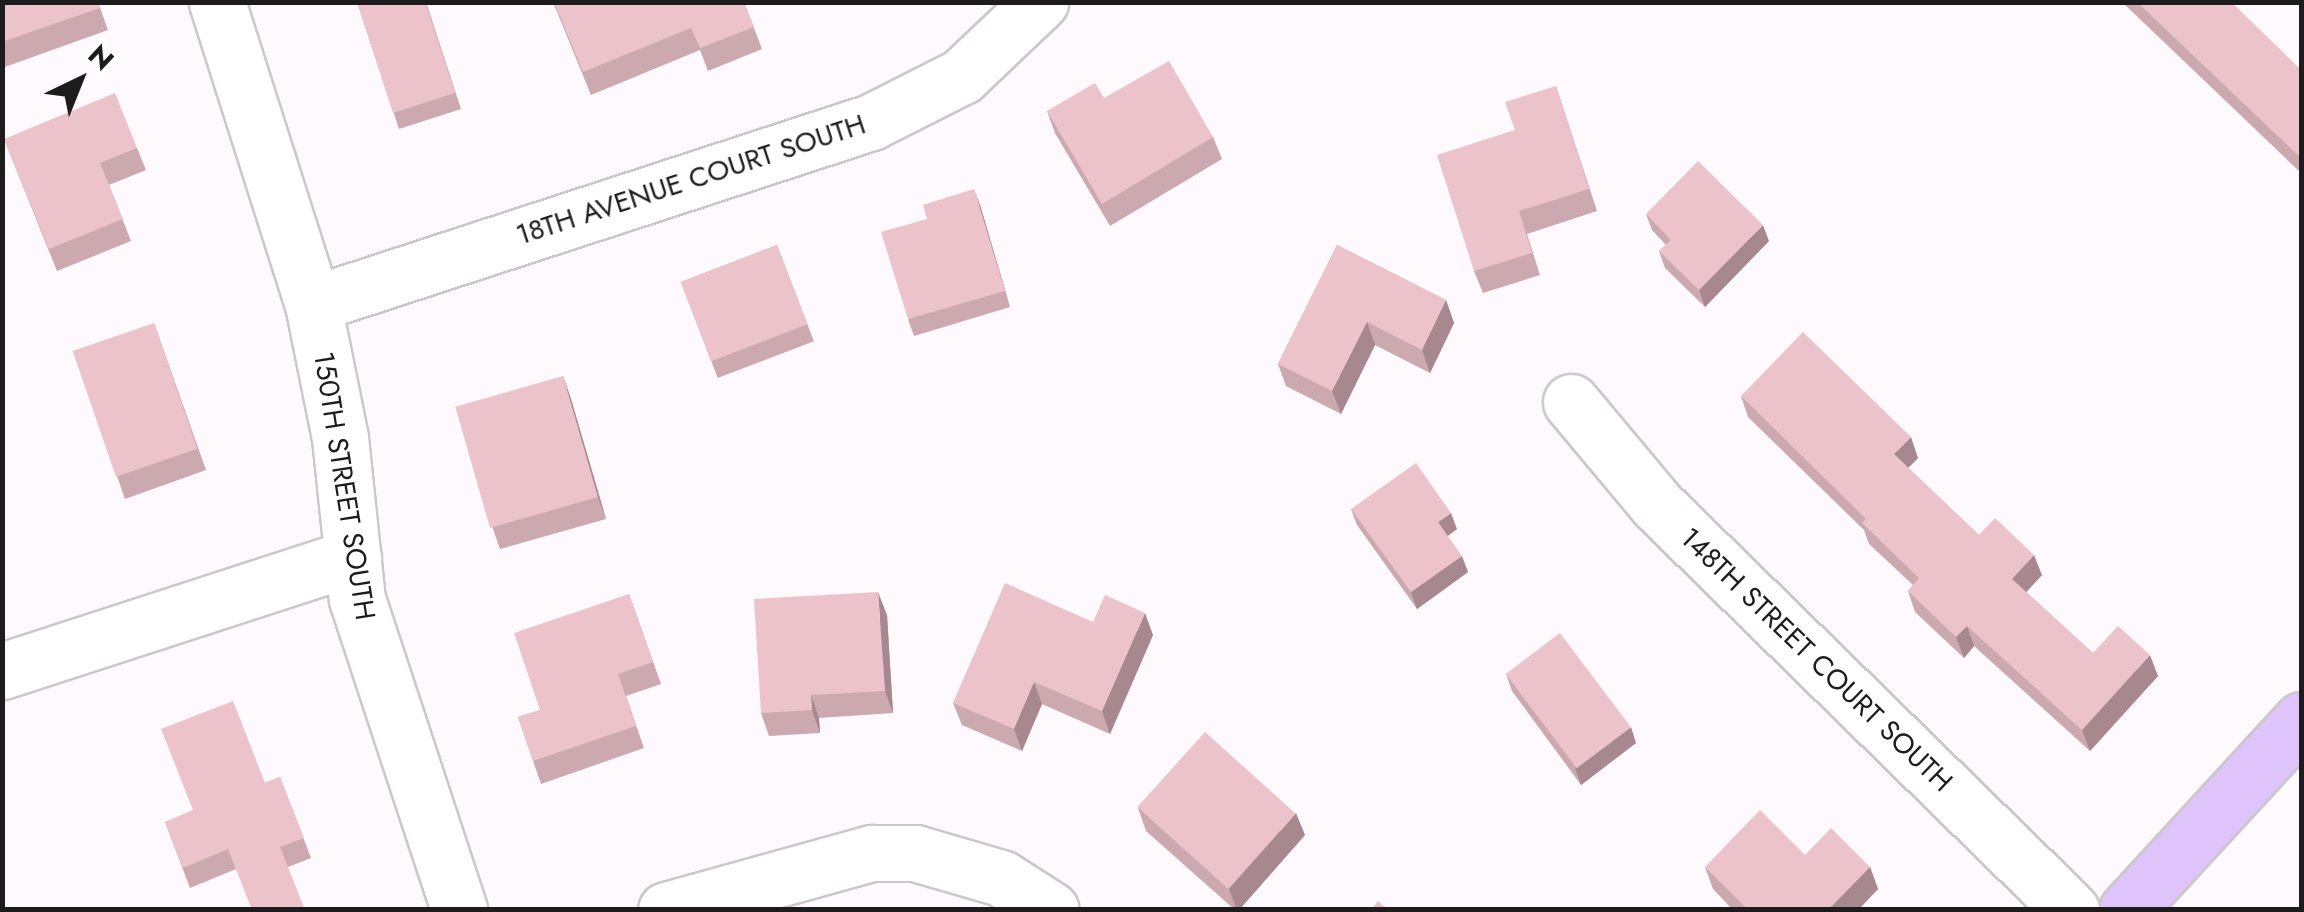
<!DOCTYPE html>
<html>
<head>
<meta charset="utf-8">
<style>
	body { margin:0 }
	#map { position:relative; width:2304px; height:912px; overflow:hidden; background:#fdf9fc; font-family:Jost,sans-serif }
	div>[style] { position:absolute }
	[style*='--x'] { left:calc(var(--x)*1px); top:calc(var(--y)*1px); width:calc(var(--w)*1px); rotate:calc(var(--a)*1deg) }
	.roads { filter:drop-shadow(2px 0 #cbc7ca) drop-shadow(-2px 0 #cbc7ca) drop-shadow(0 2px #cbc7ca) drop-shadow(0 -2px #cbc7ca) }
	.minor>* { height:55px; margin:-27.5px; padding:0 27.5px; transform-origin:27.5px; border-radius:27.5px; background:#fff }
	.major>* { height:55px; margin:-27.5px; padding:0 27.5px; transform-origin:27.5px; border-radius:27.5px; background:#dec4fb }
	.wall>* { inset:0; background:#cca8af; transform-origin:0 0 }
	.shaded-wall>* { inset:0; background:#a6888e }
	.building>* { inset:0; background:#edc3cb; transform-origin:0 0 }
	span { translate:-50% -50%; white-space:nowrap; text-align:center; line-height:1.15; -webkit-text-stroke:8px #fff; paint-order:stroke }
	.street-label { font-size:28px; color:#1d1b1c }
	.frame { position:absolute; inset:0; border:5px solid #1d1b1c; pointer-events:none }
	.north { position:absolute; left:30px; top:30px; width:100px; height:100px; -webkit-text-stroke:8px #fff; paint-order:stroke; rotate:43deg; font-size:28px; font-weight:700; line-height:40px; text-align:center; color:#1d1b1c }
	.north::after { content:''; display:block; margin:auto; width:35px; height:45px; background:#1d1b1c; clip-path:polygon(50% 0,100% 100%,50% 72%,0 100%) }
</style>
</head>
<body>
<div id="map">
	<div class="roads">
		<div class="minor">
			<i style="--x:217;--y:2;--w:317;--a:72.4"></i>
			<i style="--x:313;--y:304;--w:137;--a:78.6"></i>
			<i style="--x:340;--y:438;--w:162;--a:84"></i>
			<i style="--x:357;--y:599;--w:327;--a:71.8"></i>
			<i style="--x:313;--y:304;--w:587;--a:-18.06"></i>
			<i style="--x:871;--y:122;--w:102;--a:-26.8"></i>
			<i style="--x:962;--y:76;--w:108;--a:-43.5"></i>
			<i style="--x:1571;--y:402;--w:134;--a:50.1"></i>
			<i style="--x:1657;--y:505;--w:579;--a:44.37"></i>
			<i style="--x:2;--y:671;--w:369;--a:-18"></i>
			<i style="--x:666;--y:910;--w:214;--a:-15.5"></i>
			<i style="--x:872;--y:853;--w:43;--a:0"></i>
			<i style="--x:915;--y:853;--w:90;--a:16.2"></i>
			<i style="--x:1001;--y:878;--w:59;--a:32.6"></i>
		</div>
		<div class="major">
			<i style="--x:2127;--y:910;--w:258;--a:-47.4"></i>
		</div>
	</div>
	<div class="wall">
		<i style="clip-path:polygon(2px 2px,98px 2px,108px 30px,2px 68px)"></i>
		<i style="clip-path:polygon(357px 2px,426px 2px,461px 109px,399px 129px)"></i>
		<i style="clip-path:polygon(553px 2px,744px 2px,762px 49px,708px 71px,700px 50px,591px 95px)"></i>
		<i style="clip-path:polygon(2122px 2px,2231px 2px,2302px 71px,2302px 174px)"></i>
		<i style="clip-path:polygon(1556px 86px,1597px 211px,1527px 234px,1540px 275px,1483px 293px,1474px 271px)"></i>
		<i style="clip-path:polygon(1104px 98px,1213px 137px,1222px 159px,1110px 226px,1055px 133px,1047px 111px)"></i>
		<i style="clip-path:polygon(4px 139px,137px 148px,146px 170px,109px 185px,131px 241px,57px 271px)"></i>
		<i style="clip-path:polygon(980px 205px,1010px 307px,914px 336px,908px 319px)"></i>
		<i style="clip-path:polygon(1646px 214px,1769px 241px,1705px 307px,1665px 268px,1659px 251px,1666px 245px,1652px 230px)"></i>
		<i style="left:777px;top:245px;width:103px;height:103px;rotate:69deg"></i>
		<i style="clip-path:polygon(1337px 245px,1446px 300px,1454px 323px,1430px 373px,1375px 345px,1341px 414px,1286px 386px,1278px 364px)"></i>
		<i style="clip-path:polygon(154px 323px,206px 470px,125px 499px,117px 476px)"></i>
		<i style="clip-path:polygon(563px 376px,571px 399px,606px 519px,500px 549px,492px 526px)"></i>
		<i style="clip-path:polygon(1741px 396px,1918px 458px,1908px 468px,1979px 535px,2042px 575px,2026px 592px,2093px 653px,2158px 676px,2090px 751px,1974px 646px,1964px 658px,1915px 612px,1908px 591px,1913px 585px,1869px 544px,1864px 530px,1748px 417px)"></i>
		<i style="clip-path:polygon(1351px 509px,1457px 529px,1447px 536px,1468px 572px,1417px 609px,1357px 525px)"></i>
		<i style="clip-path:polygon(629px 594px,661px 684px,626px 696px,644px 748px,541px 784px,518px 717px,540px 710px)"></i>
		<i style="clip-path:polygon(887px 615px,893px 713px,819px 718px,820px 733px,769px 736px,761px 713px)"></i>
		<i style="clip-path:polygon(1093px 622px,1153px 635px,1110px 734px,1042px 704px,1022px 751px,962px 725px,953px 703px)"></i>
		<i style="clip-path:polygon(1506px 674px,1636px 743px,1581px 785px,1512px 691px)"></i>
		<i style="clip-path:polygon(280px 777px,311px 858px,288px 867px,236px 869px,190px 888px,165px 822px)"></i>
		<i style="clip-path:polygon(1138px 808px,1305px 835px,1239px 910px,1235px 910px,1146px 831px)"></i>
		<i style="clip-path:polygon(1805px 855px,1870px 867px,1878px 889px,1858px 910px,1733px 910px,1713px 889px,1705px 867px)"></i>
	</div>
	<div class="shaded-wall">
		<i style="clip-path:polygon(974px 189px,980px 205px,1010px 307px,1005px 291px)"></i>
		<i style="clip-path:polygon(1763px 225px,1769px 241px,1705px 307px,1699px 290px)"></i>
		<i style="clip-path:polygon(1446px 300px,1454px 323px,1430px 373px,1422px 350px)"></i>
		<i style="clip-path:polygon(1367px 322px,1375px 345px,1341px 414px,1332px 391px)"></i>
		<i style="clip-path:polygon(563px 376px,571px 399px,606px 519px,598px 497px)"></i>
		<i style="clip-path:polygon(1911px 437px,1918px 458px,1901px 475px,1894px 454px)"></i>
		<i style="clip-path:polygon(1451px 513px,1457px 529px,1444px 539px,1438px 522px)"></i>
		<i style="clip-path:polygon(2034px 555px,2042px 575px,2019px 600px,2012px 579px)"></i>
		<i style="clip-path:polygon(1462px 556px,1468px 572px,1417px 609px,1411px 592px)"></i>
		<i style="clip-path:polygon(878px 592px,887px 615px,893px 713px,885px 691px)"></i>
		<i style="clip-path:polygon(1145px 613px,1153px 635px,1110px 734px,1102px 711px)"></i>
		<i style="clip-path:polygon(1967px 626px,1974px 646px,1964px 658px,1956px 637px)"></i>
		<i style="clip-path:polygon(2150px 655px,2158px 676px,2090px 751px,2082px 730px)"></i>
		<i style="clip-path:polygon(1034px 682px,1042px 704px,1022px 751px,1014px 729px)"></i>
		<i style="clip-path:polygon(811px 695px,819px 718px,820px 733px,812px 710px)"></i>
		<i style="clip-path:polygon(1631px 727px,1636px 743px,1581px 785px,1575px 768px)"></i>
		<i style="clip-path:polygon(1296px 813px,1305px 835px,1239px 910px,1237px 910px,1229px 889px)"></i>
		<i style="clip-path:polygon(1870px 867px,1878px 889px,1858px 910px,1828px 910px)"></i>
	</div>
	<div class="building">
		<i style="clip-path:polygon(2px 2px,98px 2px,100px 8px,2px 42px)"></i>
		<i style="clip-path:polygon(357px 2px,425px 2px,455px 93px,393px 113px)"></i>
		<i style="clip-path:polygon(554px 2px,744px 2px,754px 27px,700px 48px,691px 28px,583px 72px)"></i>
		<i style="clip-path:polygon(2137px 2px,2231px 2px,2302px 71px,2302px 159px)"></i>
		<i style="clip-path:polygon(1169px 61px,1213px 137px,1102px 204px,1047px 111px,1095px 83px,1104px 98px)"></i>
		<i style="clip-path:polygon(1556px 86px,1589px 189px,1519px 211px,1532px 253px,1474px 271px,1437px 155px,1515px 130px,1505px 102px)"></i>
		<i style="clip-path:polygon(115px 93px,137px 148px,100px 163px,123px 219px,49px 249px,4px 139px)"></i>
		<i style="clip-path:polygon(1698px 161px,1763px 225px,1699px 290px,1659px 251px,1671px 240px,1646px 214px)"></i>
		<i style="clip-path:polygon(974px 189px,1005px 291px,908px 319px,881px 232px,927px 219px,923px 205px)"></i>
		<i style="left:777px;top:245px;width:85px;height:103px;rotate:69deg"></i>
		<i style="clip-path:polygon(1337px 245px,1446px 300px,1422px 350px,1367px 322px,1332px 391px,1278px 364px)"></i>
		<i style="left:154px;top:323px;width:133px;height:86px;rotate:71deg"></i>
		<i style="clip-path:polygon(1803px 332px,1911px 437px,1894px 454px,1979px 535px,1995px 518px,2034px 555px,2012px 579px,2093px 653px,2118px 626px,2150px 655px,2082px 730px,1967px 626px,1956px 637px,1908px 591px,1919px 578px,1862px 523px,1866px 519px,1741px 396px)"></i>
		<i style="left:563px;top:376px;width:126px;height:112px;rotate:74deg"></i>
		<i style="clip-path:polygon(1416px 463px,1451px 513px,1438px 522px,1462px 556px,1411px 592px,1351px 509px)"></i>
		<i style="clip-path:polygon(1005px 583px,1093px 622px,1105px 595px,1145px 613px,1102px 711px,1034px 682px,1014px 729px,953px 703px)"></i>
		<i style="clip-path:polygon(878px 592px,885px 691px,811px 695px,812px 710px,761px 713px,754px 599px)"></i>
		<i style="clip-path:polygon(629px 594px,653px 662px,618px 674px,636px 726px,533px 761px,518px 717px,540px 710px,514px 633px)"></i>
		<i style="left:1560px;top:633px;width:118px;height:68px;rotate:53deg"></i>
		<i style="clip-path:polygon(233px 701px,265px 783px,280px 777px,304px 838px,280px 847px,305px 910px,252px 910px,228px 849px,183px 868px,165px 822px,193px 810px,161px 729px)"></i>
		<i style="left:1205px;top:732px;width:122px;height:101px;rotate:42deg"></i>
		<i style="clip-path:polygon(1760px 810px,1805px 855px,1831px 828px,1870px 867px,1828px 910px,1748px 910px,1705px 867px)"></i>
		<i style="clip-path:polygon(1378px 901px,1388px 910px,1371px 910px)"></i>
	</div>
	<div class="street-label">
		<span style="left:691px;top:180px;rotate:-18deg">18TH AVENUE COURT SOUTH</span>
		<span style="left:344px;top:486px;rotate:81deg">150TH STREET SOUTH</span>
		<span style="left:1816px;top:660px;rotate:44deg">148TH STREET COURT SOUTH</span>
	</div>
	<div class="frame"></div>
	<div class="north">N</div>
</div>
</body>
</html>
